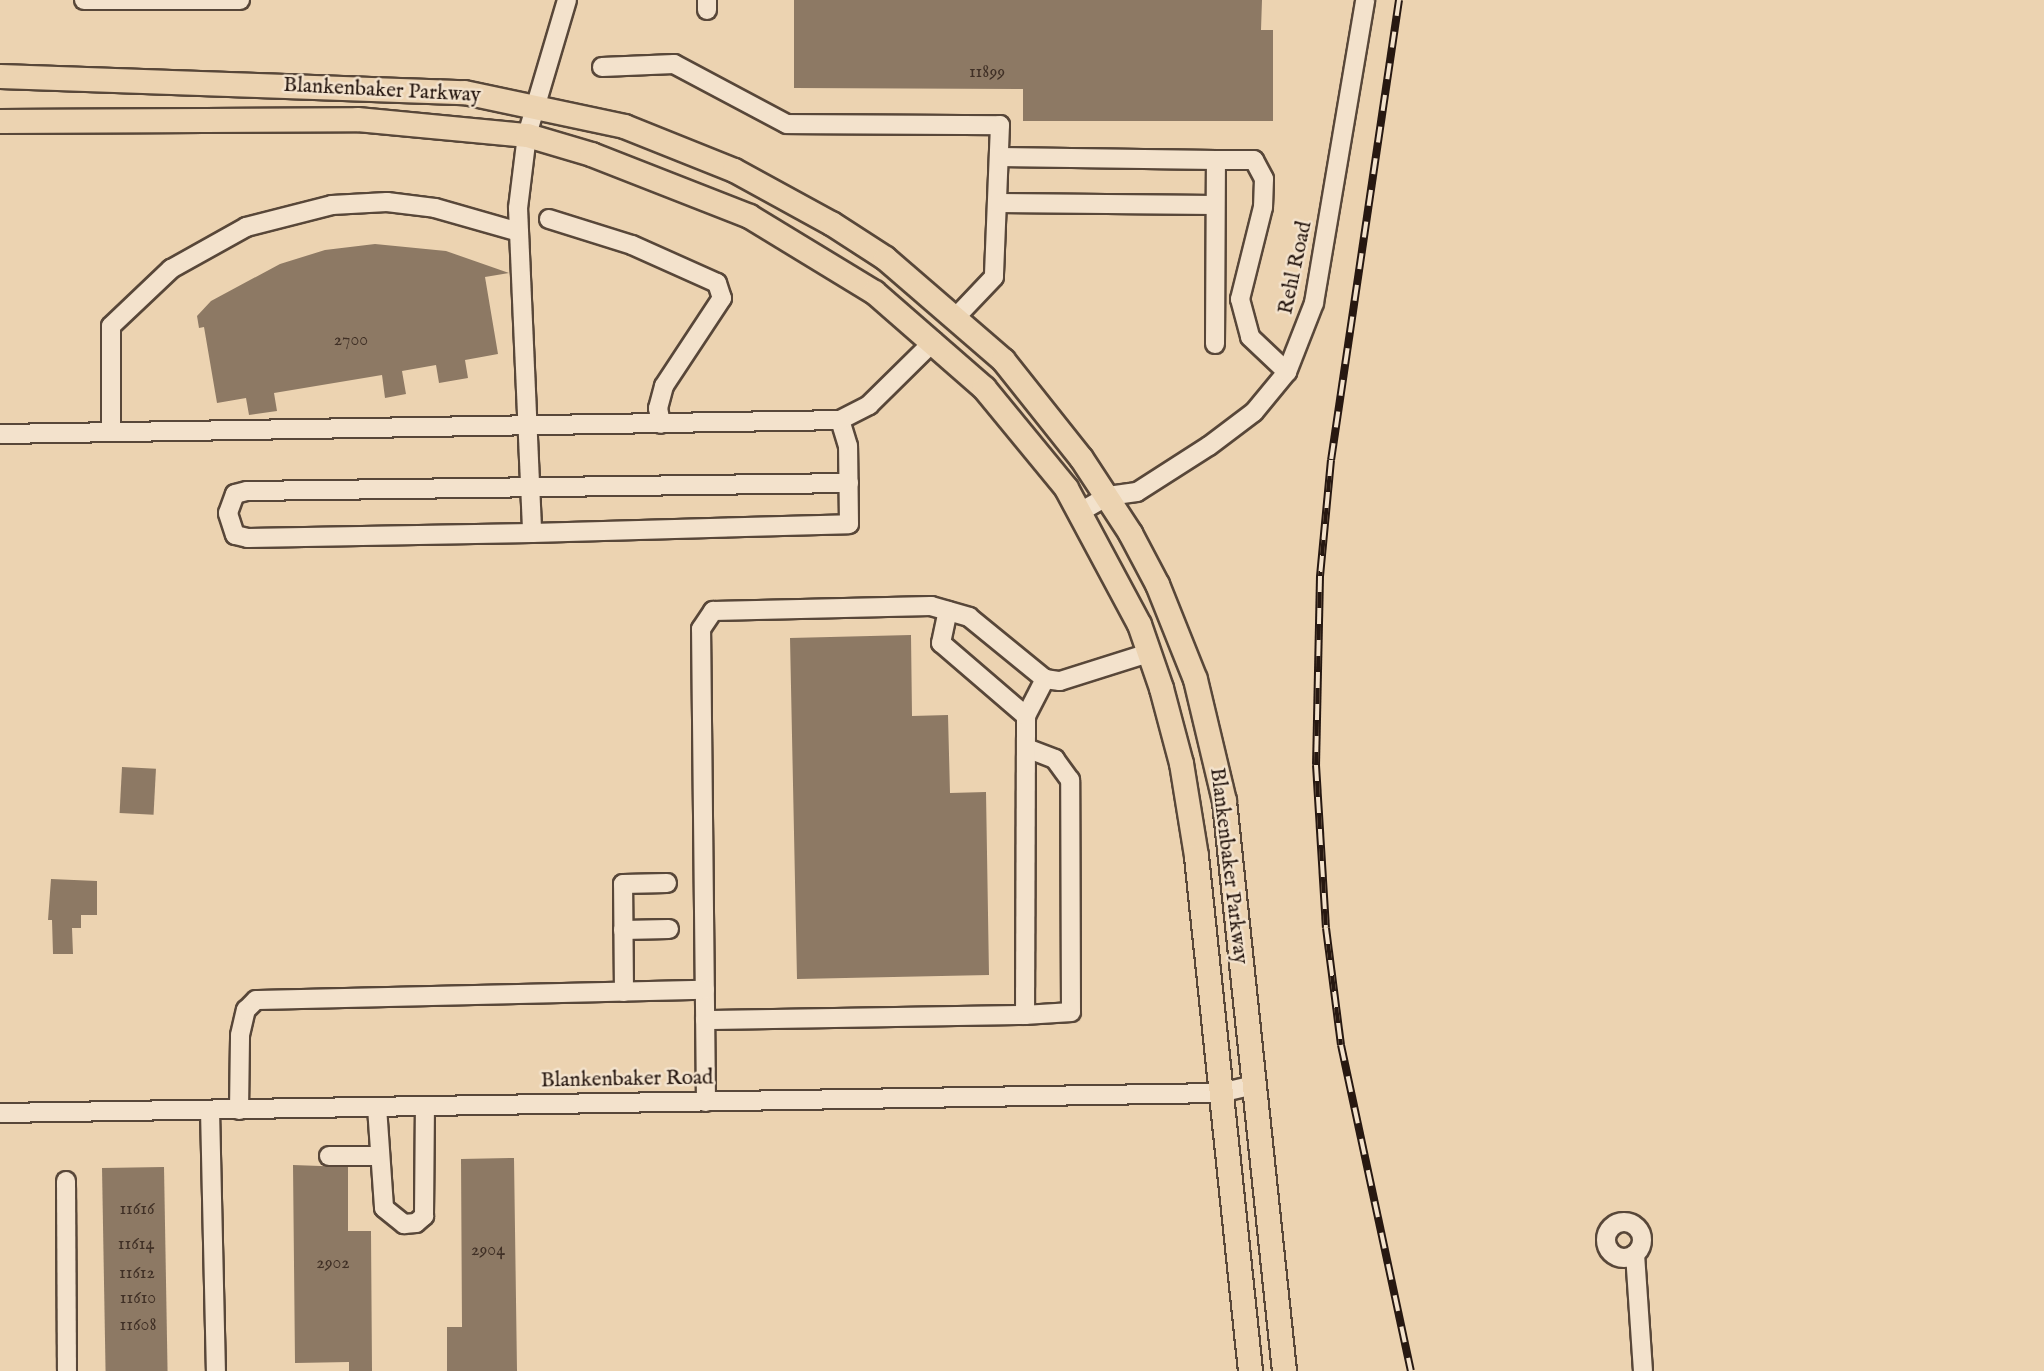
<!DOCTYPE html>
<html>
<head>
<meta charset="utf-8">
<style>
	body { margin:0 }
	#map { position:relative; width:2044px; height:1371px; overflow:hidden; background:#ecd3b1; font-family:"IM FELL English",serif }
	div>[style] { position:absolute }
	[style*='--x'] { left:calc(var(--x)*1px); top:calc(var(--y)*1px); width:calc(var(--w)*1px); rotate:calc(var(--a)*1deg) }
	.building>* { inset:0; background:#8d7964; transform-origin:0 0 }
	.roads { filter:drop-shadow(2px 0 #584739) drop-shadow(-2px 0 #584739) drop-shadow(0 2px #584739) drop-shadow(0 -2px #584739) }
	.minor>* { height:18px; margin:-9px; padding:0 9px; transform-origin:9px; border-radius:9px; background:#f3e2cc }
	.minor>.ring { margin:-9px; padding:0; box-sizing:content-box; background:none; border:18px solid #f3e2cc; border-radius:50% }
	.major>* { height:23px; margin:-11.5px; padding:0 11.5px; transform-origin:11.5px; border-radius:11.5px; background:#ecd3b1 }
	.rail>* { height:8px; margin-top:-4px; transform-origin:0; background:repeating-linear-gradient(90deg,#f3e2cc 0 16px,#271811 0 32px); box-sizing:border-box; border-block:2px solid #271811 }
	span { translate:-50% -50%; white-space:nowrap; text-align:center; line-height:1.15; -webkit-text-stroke:5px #f3e2cc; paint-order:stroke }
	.number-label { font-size:18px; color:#403026 }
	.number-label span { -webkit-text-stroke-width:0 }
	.street-label { font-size:21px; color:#271811 }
</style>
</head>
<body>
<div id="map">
	<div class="building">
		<i style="clip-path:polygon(794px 0,1262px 0,1261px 30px,1273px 30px,1273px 121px,1023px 121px,1023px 89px,794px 88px)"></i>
		<i style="clip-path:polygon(375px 244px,446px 251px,509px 273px,485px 277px,498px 354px,465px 360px,468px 378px,439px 383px,436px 365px,402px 371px,406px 394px,385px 398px,382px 375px,274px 393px,277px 411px,249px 415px,246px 398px,217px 403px,204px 327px,199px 328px,197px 316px,211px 301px,280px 264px,325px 250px)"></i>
		<i style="clip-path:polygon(911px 635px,912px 716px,948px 715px,950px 793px,986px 792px,989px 975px,797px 979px,790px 638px)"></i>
		<i style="left:122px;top:767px;width:34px;height:46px;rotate:3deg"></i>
		<i style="clip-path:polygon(51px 879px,97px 881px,97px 915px,81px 915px,81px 928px,72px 928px,73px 954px,53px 954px,52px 920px,48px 920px)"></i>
		<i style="clip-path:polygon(514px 1158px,517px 1371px,447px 1371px,447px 1327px,462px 1327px,461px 1159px)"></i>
		<i style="clip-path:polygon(293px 1165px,348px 1167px,348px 1231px,371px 1231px,372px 1371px,349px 1371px,349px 1362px,295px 1363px)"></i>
		<i style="left:164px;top:1167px;width:204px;height:62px;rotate:89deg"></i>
	</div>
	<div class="roads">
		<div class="minor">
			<i style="--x:84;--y:0;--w:156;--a:0"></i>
			<i style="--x:567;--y:0;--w:141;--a:106.5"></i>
			<i style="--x:527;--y:135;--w:74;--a:97"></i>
			<i style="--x:518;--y:208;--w:325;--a:87.5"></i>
			<i style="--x:532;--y:533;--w:317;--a:-1.6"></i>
			<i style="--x:849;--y:524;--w:78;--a:-90.7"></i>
			<i style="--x:848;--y:446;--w:27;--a:-107"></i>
			<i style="--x:707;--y:10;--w:10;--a:-90"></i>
			<i style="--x:602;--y:67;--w:72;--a:-2.4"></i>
			<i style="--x:674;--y:64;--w:128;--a:28"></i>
			<i style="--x:787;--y:124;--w:213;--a:0.3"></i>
			<i style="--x:1000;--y:125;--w:152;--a:92.3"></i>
			<i style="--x:994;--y:277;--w:54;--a:133.5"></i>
			<i style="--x:999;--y:157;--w:217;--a:0.8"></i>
			<i style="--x:998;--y:203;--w:217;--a:0.5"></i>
			<i style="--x:549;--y:219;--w:87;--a:17.4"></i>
			<i style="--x:632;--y:245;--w:93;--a:24.1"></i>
			<i style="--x:717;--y:283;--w:16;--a:72"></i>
			<i style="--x:722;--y:298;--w:105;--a:123.4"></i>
			<i style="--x:664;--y:386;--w:23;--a:105"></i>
			<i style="--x:658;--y:408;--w:16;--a:79"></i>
			<i style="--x:1215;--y:344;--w:184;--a:-89.7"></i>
			<i style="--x:1216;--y:160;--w:38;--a:0"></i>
			<i style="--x:1254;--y:160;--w:21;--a:62"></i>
			<i style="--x:1264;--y:179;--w:28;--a:92"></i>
			<i style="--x:1263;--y:207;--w:95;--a:104"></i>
			<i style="--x:1240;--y:299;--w:39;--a:75"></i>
			<i style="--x:1250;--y:337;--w:51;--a:43.4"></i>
			<i style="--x:111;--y:432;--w:106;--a:-90"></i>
			<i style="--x:111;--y:326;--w:83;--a:-43.5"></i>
			<i style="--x:171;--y:269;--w:86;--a:-29.2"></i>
			<i style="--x:246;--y:227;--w:89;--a:-14.3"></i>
			<i style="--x:332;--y:205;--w:55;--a:-3.1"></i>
			<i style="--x:387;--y:202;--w:48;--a:7.1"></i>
			<i style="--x:435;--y:208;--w:87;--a:15.9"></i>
			<i style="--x:0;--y:434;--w:840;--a:-0.95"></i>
			<i style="--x:840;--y:420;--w:33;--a:-27"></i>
			<i style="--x:869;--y:405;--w:91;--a:-44.6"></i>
			<i style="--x:1080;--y:512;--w:32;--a:-30"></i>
			<i style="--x:1108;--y:496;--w:29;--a:-8"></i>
			<i style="--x:1137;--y:492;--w:85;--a:-32.6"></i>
			<i style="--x:1209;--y:446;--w:56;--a:-37.1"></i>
			<i style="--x:1254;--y:412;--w:52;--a:-50.5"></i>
			<i style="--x:1287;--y:372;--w:74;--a:-68.6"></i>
			<i style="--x:1314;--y:303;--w:307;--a:-80.4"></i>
			<i style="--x:532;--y:533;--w:284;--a:179"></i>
			<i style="--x:248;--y:538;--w:13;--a:-167"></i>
			<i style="--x:235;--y:535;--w:23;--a:-108"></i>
			<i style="--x:228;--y:513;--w:20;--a:-70"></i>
			<i style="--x:235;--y:494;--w:12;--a:-14"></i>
			<i style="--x:247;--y:491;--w:602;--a:-0.76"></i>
			<i style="--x:1026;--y:716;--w:42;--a:-62.8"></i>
			<i style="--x:623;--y:930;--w:46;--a:-1.2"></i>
			<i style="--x:624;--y:992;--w:108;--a:-90.5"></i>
			<i style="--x:623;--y:884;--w:44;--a:-1.3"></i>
			<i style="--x:1025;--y:1015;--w:46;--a:-3.7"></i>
			<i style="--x:1071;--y:1012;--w:232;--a:-90.2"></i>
			<i style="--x:1070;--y:780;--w:26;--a:-126"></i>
			<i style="--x:1055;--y:759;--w:31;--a:-159"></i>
			<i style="--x:705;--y:1020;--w:320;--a:-0.9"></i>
			<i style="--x:1025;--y:1015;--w:299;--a:-89.8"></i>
			<i style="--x:1026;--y:716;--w:112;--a:-139.3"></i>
			<i style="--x:941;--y:643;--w:33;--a:-78"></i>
			<i style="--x:706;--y:1102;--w:473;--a:-90.6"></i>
			<i style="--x:701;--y:629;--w:22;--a:-56"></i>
			<i style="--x:713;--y:611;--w:218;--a:-1.3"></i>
			<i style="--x:931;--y:606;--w:40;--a:16"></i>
			<i style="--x:969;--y:617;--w:98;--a:39.2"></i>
			<i style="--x:1045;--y:679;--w:15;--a:8"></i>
			<i style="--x:1060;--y:681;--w:93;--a:-17.5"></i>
			<i style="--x:377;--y:1107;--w:101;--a:86"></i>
			<i style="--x:384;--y:1208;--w:26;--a:39"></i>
			<i style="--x:404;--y:1224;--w:12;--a:-5"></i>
			<i style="--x:416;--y:1223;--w:11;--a:-41"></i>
			<i style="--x:424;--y:1216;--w:110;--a:-89.5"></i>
			<i style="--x:210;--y:1110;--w:261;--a:88.7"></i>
			<i style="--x:239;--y:1110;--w:75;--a:-89.2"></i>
			<i style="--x:240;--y:1035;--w:26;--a:-77"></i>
			<i style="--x:246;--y:1010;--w:14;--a:-45"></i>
			<i style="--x:256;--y:1000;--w:449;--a:-1.3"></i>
			<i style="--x:0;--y:1113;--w:1220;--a:-0.94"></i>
			<i style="--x:1220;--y:1093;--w:35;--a:-13"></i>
			<i style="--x:329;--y:1156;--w:48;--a:0"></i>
			<i style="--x:66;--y:1181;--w:190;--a:89.7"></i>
			<i class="ring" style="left:1606px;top:1222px;width:18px;height:18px"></i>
			<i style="--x:1635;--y:1254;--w:117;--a:86.1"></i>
		</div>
		<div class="major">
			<i style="--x:0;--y:76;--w:464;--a:2"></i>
			<i style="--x:464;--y:92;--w:164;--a:12"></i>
			<i style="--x:624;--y:126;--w:118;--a:21.8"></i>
			<i style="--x:734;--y:170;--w:111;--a:28.7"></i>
			<i style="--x:831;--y:223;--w:64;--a:32.9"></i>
			<i style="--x:885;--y:258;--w:156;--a:40.8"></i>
			<i style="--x:1003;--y:360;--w:125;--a:51.5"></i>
			<i style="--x:1081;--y:458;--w:90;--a:56.8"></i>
			<i style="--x:1130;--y:533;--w:58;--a:62.1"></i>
			<i style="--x:1157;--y:584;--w:102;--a:68.2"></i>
			<i style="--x:1195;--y:679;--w:125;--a:76.6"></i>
			<i style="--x:1224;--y:801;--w:573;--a:83.99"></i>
			<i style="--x:0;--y:121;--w:357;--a:-0.3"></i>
			<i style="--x:357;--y:119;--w:171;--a:5.4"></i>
			<i style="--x:527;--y:135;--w:67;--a:16.5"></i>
			<i style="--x:591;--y:154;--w:170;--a:21.4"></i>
			<i style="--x:749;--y:216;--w:146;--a:31.3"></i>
			<i style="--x:874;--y:292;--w:146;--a:41.1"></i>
			<i style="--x:984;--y:388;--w:129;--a:50.6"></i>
			<i style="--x:1066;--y:488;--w:154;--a:61.8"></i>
			<i style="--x:1139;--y:624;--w:68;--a:71"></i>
			<i style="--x:1161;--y:688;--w:78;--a:75.1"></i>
			<i style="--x:1181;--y:763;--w:94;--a:80.8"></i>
			<i style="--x:1196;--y:856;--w:518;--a:84.01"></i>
		</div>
	</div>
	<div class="rail">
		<i style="--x:1399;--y:0;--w:465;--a:98.4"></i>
		<i style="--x:1331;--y:460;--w:117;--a:95.4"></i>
		<i style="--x:1320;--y:576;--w:189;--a:91.2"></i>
		<i style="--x:1316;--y:765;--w:163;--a:86.5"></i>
		<i style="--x:1326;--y:928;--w:118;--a:82.7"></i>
		<i style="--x:1341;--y:1045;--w:333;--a:77.9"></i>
	</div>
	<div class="number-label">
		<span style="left:987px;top:73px">11899</span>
		<span style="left:351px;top:341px">2700</span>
		<span style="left:137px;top:1210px">11616</span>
		<span style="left:136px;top:1245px">11614</span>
		<span style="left:488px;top:1251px">2904</span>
		<span style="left:333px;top:1264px">2902</span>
		<span style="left:137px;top:1274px">11612</span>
		<span style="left:138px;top:1299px">11610</span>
		<span style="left:138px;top:1326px">11608</span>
	</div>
	<div class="street-label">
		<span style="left:382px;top:91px;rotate:3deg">Blankenbaker Parkway</span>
		<span style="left:1296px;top:268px;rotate:-78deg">Rehl Road</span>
		<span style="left:1228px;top:866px;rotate:83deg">Blankenbaker Parkway</span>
		<span style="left:627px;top:1080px;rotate:-1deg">Blankenbaker Road</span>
	</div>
</div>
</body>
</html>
